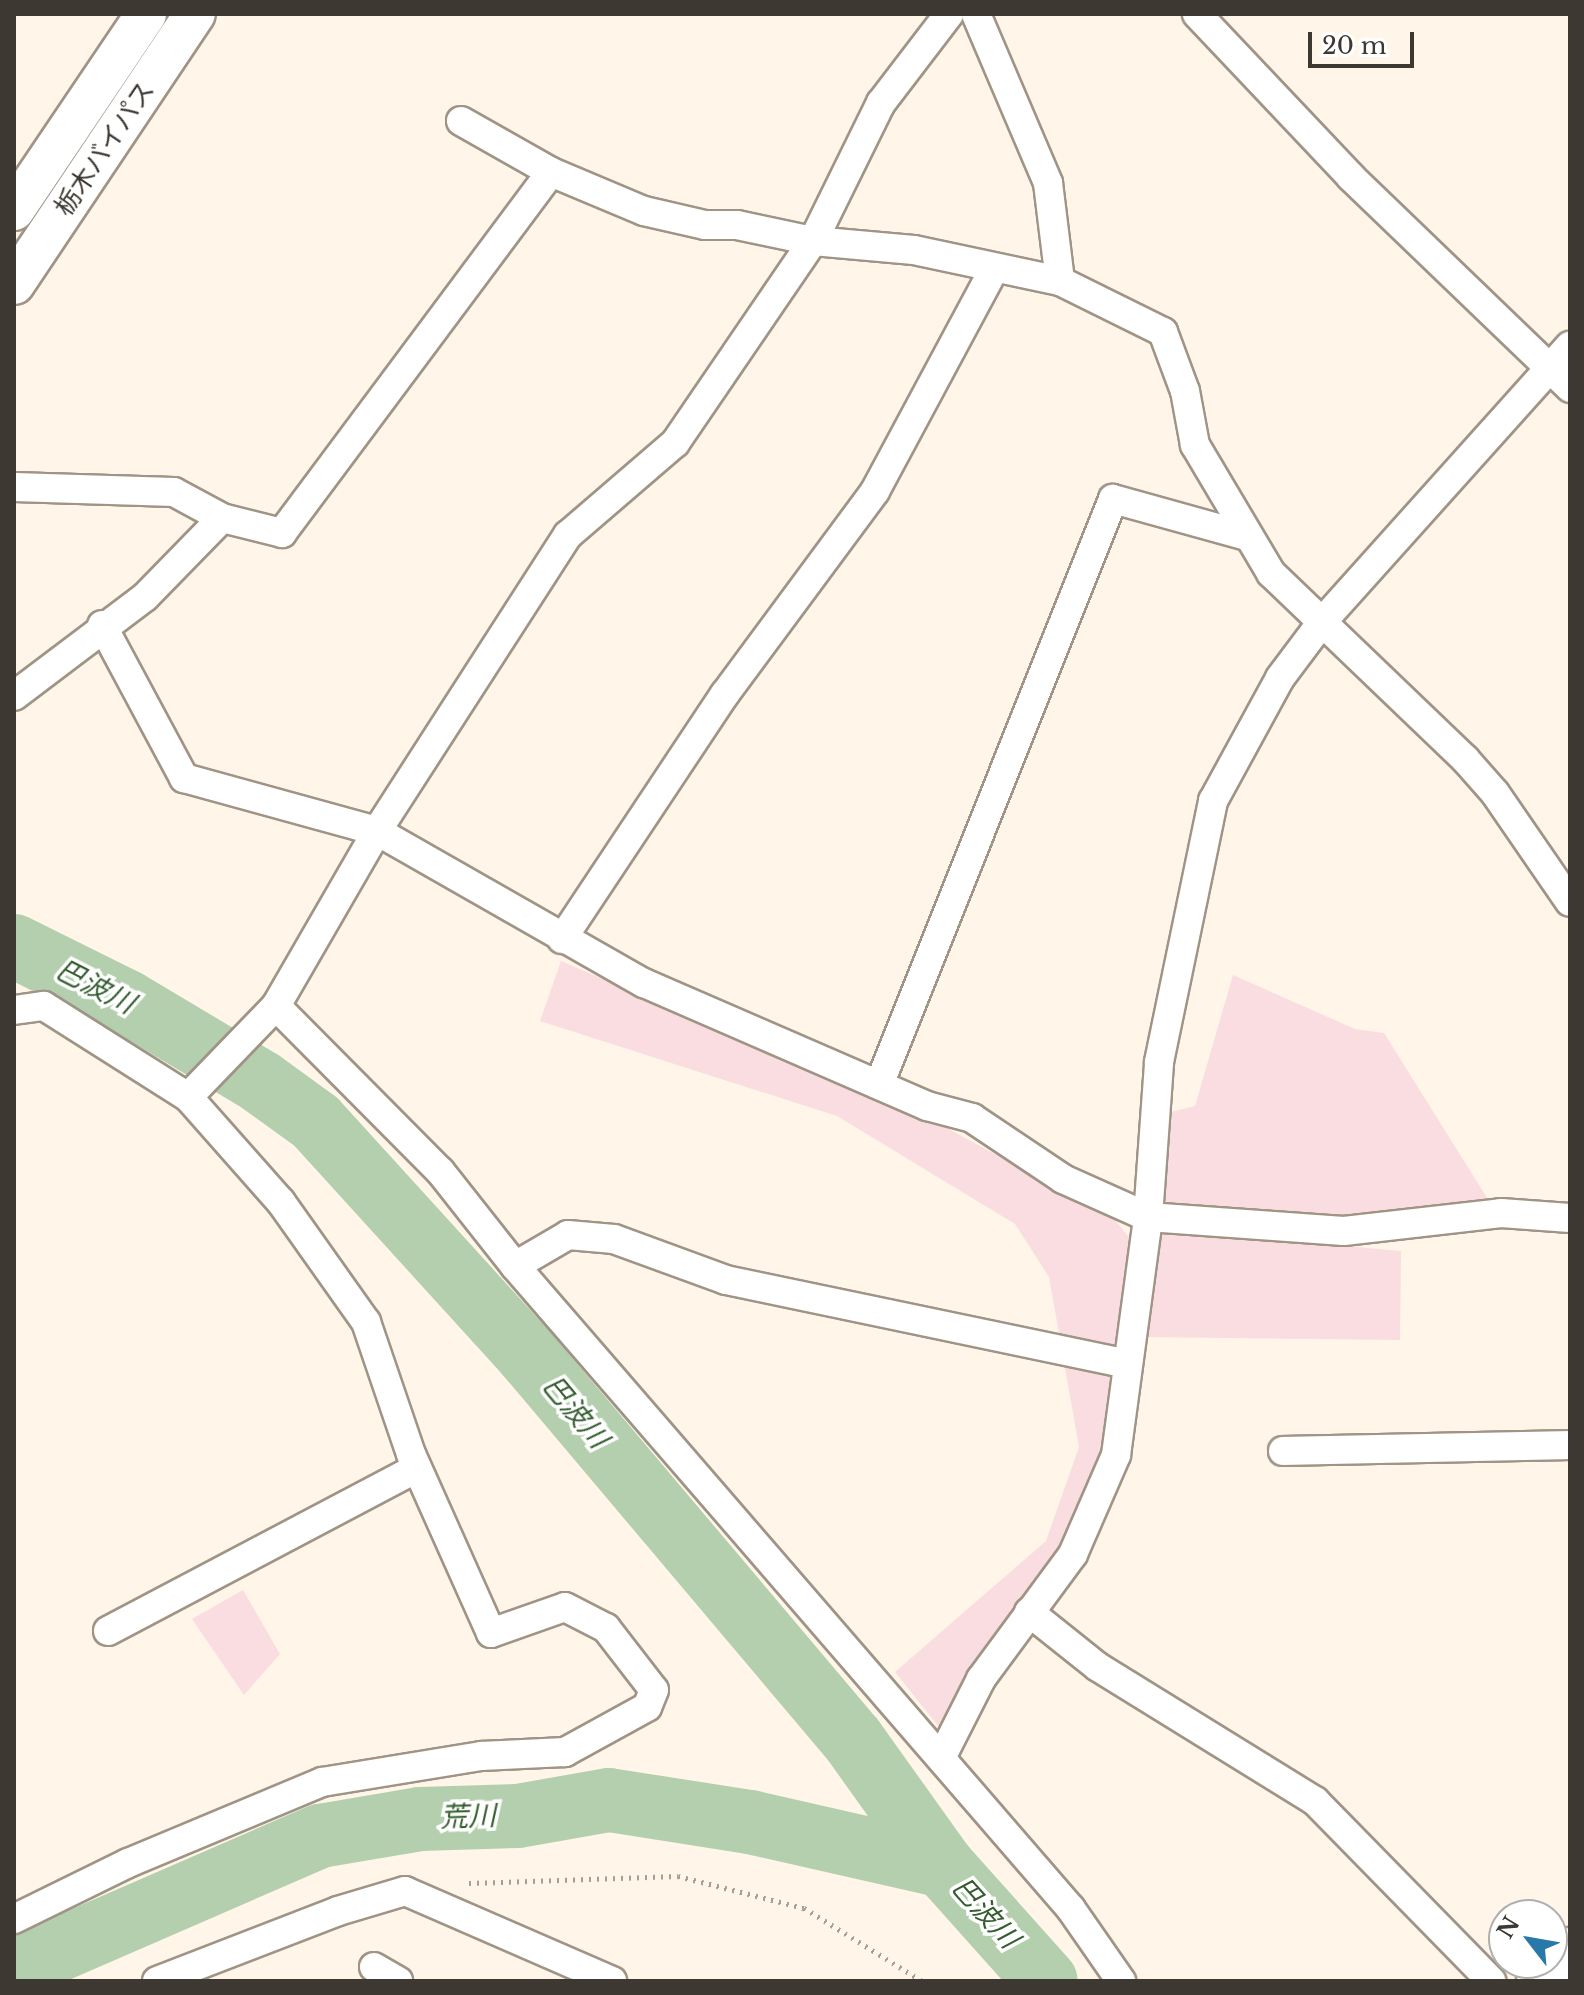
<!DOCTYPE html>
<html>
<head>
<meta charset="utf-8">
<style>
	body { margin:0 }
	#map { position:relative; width:1584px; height:1995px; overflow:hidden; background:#fff5e8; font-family:"Libre Baskerville","Noto Sans JP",serif }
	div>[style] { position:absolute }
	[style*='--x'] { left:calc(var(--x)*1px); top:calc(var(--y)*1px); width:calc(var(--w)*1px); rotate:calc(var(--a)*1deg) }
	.green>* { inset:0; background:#fadde0 }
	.river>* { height:64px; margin:-32px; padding:0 32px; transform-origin:32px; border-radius:32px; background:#b3cfae }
	.path>* { height:5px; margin-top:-2.5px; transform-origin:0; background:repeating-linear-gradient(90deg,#a69f95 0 2px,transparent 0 8px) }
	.roads { filter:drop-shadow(2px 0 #9f9485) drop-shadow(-2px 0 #9f9485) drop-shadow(0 2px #9f9485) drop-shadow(0 -2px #9f9485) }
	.street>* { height:28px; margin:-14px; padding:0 14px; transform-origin:14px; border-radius:14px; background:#fff }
	.secondary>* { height:40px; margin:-20px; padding:0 20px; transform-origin:20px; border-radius:20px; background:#fff }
	.primary>* { height:44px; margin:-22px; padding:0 22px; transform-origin:22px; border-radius:22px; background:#fff }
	span { translate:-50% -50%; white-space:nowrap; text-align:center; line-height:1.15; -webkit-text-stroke:7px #fff; paint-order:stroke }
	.street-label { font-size:26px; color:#3d3832 }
	.water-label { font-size:28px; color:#355d30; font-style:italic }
	.frame { position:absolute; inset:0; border:16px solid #3d3832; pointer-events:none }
	.north { position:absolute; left:1488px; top:1899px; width:80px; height:80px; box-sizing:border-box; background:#fff; border:2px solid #b1afad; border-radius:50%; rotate:301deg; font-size:22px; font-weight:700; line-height:32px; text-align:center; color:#3d3832 }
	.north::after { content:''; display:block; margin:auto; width:28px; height:36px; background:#2879aa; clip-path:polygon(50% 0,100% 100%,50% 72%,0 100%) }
	.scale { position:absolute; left:1308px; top:32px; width:106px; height:36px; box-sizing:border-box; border:4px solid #3d3832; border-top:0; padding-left:10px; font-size:24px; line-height:28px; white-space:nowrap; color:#3d3832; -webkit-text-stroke:6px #fff; paint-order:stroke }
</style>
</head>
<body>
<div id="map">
	<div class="green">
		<i style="clip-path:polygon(561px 961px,947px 1128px,1115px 1220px,1136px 1246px,1107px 1456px,1064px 1548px,1028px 1591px,939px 1727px,895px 1672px,1046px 1541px,1079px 1447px,1049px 1277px,1015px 1224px,837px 1116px,540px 1021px)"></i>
		<i style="clip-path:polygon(1233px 975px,1355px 1029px,1384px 1033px,1489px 1201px,1357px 1218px,1159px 1203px,1167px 1113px,1195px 1106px)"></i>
		<i style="clip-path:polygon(1154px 1229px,1401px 1251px,1400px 1340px,1144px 1337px)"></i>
		<i style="clip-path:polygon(243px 1590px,280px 1654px,244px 1695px,192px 1619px)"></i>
	</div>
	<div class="river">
		<i style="--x:14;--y:946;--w:126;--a:26.4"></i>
		<i style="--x:127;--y:1002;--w:156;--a:30.8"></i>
		<i style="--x:261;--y:1082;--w:68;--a:36"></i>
		<i style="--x:316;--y:1122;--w:314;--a:47.7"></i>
		<i style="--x:527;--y:1354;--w:505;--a:49.82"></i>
		<i style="--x:853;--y:1740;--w:155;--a:54.5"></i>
		<i style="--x:943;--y:1866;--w:154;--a:48.2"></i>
		<i style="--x:14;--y:1969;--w:334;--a:-23.5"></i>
		<i style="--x:320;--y:1836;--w:101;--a:-9.6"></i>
		<i style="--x:420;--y:1819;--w:98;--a:-1.8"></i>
		<i style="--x:518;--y:1816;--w:92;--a:-10"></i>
		<i style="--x:609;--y:1800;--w:143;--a:8.9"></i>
		<i style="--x:750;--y:1822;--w:198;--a:12.8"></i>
	</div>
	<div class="path">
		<i style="--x:469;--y:1883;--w:209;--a:-1.9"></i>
		<i style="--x:678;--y:1876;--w:130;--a:14.3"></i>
		<i style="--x:804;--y:1908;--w:139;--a:31.7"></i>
	</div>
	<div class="roads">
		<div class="street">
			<i style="--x:976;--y:14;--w:184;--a:66.9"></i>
			<i style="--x:1048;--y:183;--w:99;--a:83"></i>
			<i style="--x:1197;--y:14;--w:224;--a:46.6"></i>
			<i style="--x:1351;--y:177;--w:304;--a:43.9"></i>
			<i style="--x:461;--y:121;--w:103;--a:29.5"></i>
			<i style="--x:551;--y:172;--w:101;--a:22.8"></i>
			<i style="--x:644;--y:211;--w:63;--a:12.9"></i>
			<i style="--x:705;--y:225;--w:32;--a:0"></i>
			<i style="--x:737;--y:225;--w:78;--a:11.9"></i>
			<i style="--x:813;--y:241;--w:101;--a:5.1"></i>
			<i style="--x:914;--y:250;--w:149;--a:12"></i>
			<i style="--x:1060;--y:281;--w:115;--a:26.3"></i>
			<i style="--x:1163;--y:332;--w:63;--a:69.6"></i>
			<i style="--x:1185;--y:391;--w:55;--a:79.5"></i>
			<i style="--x:1195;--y:445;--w:149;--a:59.3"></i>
			<i style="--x:1271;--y:573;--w:269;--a:43.8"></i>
			<i style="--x:1465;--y:759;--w:45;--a:48.6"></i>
			<i style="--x:1495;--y:793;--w:132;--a:55.5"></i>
			<i style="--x:14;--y:487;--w:160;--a:1.8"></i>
			<i style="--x:174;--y:492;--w:55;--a:28.4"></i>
			<i style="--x:102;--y:625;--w:174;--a:61.8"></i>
			<i style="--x:184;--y:778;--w:200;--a:15.4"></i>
			<i style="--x:377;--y:831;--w:307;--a:29.7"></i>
			<i style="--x:644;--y:983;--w:309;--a:23.5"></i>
			<i style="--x:927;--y:1106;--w:47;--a:14.9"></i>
			<i style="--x:972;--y:1118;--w:110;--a:33.8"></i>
			<i style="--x:1063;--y:1179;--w:93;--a:24.1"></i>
			<i style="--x:1148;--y:1217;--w:196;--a:4.1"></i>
			<i style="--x:1344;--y:1231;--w:158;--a:-6.5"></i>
			<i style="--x:1501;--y:1213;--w:69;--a:4.1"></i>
			<i style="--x:14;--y:696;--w:164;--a:-37.1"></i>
			<i style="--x:145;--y:597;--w:110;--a:-45.7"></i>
			<i style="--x:222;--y:518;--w:62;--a:14"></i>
			<i style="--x:282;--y:533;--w:450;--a:-53.3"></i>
			<i style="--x:562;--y:939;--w:294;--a:-56.4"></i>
			<i style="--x:725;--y:694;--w:252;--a:-53.5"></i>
			<i style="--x:875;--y:491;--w:250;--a:-61.8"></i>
			<i style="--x:276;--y:1006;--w:233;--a:45.2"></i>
			<i style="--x:440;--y:1171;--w:121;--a:51.7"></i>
			<i style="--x:515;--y:1266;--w:61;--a:-30.3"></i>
			<i style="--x:568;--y:1235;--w:46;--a:5"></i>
			<i style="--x:614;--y:1239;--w:119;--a:20.1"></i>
			<i style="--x:726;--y:1280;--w:410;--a:11.8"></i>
			<i style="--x:14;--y:1010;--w:30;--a:-8"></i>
			<i style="--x:44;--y:1006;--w:170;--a:32.3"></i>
			<i style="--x:188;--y:1097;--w:140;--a:48.5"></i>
			<i style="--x:281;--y:1202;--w:147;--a:54.7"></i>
			<i style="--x:366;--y:1322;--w:139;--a:71.2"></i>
			<i style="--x:411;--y:1454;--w:196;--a:65.9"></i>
			<i style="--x:491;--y:1633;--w:78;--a:-19.4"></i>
			<i style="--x:565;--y:1607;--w:46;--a:27.1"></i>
			<i style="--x:606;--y:1628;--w:78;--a:52.3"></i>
			<i style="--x:654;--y:1690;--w:18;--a:112"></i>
			<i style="--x:647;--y:1707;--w:94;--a:151.2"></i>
			<i style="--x:565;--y:1752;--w:84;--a:177.3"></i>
			<i style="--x:481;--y:1756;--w:161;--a:170.7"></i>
			<i style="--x:322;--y:1782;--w:210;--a:157.3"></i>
			<i style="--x:128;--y:1863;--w:127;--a:153.8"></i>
			<i style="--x:879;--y:1085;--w:631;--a:-68.23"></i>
			<i style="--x:1113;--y:499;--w:138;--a:15.5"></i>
			<i style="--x:188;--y:1097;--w:127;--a:-46"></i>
			<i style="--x:276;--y:1006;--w:202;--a:-60"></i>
			<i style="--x:377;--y:831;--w:352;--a:-57.2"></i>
			<i style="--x:568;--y:535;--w:141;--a:-40.7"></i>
			<i style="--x:675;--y:443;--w:245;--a:-55.7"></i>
			<i style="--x:813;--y:241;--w:154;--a:-63.8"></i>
			<i style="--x:881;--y:103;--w:112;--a:-52.6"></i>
			<i style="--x:515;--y:1266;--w:850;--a:49.15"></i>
			<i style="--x:1071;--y:1909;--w:88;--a:55.2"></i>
			<i style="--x:1283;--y:1451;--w:287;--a:-1.2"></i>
			<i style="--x:1029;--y:1612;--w:88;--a:38.6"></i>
			<i style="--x:1098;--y:1667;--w:255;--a:31.7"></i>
			<i style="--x:1315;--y:1801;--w:252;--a:45.6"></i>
			<i style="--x:108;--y:1631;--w:349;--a:-27.8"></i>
			<i style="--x:941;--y:1758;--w:89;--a:-63.1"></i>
			<i style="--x:981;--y:1679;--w:155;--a:-53.6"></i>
			<i style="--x:1073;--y:1554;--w:108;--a:-66.5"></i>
			<i style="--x:1116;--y:1455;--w:240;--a:-82.3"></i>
			<i style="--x:1148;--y:1217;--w:155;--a:-85.9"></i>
			<i style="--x:1159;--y:1062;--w:267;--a:-78.3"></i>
			<i style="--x:1213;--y:801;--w:140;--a:-61.4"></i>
			<i style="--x:1280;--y:678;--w:70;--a:-53.1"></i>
			<i style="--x:1322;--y:622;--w:371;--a:-48.1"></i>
			<i style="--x:374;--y:1967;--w:28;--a:30"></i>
			<i style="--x:157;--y:1981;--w:194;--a:-21.1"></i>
			<i style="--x:338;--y:1911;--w:70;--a:-16.6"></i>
			<i style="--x:405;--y:1891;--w:226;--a:23.5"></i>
		</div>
		<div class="secondary">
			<i style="--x:14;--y:210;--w:236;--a:-56"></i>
			<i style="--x:14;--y:284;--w:325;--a:-56.2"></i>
		</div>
		<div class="primary">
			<i style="--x:1539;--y:1981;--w:44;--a:-45"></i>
		</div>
	</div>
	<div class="street-label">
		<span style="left:105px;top:149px;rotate:-56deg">栃木バイパス</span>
	</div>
	<div class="water-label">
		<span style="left:95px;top:987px;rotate:27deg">巴波川</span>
		<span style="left:575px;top:1412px;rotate:50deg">巴波川</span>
		<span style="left:468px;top:1817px;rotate:-2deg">荒川</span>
		<span style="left:985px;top:1913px;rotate:48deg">巴波川</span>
	</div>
	<div class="frame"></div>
	<div class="north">N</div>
	<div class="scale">20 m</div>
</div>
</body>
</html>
